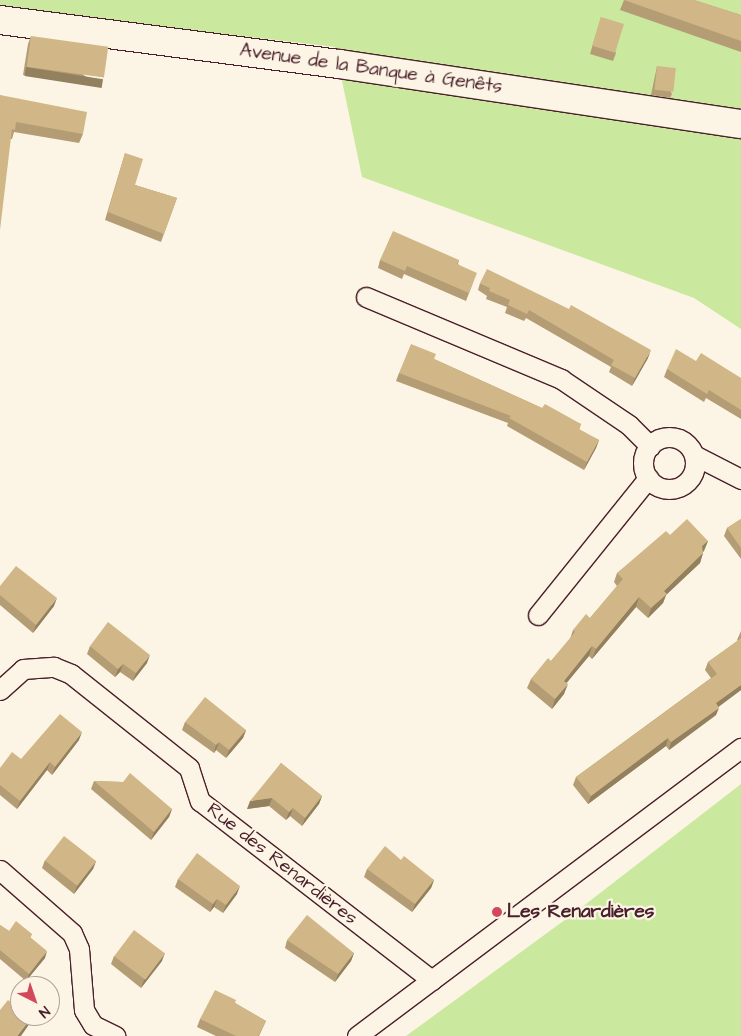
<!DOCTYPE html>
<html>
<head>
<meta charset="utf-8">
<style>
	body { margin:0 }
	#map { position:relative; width:741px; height:1036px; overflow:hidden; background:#fcf5e5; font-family:"Architects Daughter",sans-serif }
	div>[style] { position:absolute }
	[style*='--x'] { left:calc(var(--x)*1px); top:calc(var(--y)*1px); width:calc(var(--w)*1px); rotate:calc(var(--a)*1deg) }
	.green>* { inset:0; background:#cbe89f }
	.roads { filter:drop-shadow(1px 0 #4a1f2b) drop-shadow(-1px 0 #4a1f2b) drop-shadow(0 1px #4a1f2b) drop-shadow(0 -1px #4a1f2b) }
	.street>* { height:19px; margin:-9.5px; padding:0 9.5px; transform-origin:9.5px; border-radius:9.5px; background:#fcf5e5 }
	.street>.ring { margin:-9.5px; padding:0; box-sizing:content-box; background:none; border:19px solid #fcf5e5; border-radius:50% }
	.secondary>* { height:28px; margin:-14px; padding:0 14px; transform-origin:14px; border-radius:14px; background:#fcf5e5 }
	.wall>* { inset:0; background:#b49d74 }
	.shaded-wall>* { inset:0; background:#92805e; transform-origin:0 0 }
	.building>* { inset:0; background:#d1b787; transform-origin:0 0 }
	.dots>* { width:14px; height:14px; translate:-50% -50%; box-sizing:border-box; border:2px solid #fcf5e5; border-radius:50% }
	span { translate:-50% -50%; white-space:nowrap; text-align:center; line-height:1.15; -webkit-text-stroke:4.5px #fcf5e5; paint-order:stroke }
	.street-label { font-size:19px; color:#4a1f2b }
	.poi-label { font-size:19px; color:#4a1f2b; font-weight:700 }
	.left { translate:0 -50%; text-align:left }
	.north { position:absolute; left:10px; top:976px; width:50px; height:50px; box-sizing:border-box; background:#fcf5e5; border:1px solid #b59f9b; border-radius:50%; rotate:139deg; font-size:14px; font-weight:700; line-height:20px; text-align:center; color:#4a1f2b }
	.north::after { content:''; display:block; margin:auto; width:18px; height:22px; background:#d1495b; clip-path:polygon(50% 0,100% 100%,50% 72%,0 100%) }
</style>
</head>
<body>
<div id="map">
	<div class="green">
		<i style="clip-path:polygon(0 0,741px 0,741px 329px,694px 298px,362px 177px,335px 47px,0 8px)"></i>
		<i style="clip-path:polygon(741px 784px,741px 1036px,406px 1036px,573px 914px)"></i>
	</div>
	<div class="roads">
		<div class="street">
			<i style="--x:366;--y:297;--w:212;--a:22.8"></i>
			<i style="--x:561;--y:379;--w:82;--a:34.1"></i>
			<i style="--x:629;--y:425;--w:30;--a:45"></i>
			<i class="ring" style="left:643px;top:437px;width:33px;height:33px"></i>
			<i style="--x:694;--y:455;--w:53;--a:27.1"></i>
			<i style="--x:538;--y:615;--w:176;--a:-51.2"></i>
			<i style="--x:0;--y:690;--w:31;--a:-42"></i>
			<i style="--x:23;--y:669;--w:31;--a:-4"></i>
			<i style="--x:54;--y:667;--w:18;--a:22"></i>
			<i style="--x:71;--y:674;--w:151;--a:38.5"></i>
			<i style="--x:189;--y:768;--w:35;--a:72"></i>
			<i style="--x:200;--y:801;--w:293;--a:37.7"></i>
			<i style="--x:0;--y:870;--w:96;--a:41.2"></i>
			<i style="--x:72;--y:933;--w:17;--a:66"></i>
			<i style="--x:79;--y:949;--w:61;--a:85.3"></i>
			<i style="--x:84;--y:1010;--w:17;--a:59"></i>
			<i style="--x:93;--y:1025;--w:25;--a:26"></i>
			<i style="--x:357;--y:1036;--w:480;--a:-36.9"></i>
		</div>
		<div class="secondary">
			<i style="--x:0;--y:20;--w:342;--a:7.4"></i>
			<i style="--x:339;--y:64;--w:406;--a:8.5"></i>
		</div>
	</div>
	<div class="wall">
		<i style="clip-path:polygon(624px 0,694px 0,741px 15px,741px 52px,620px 10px)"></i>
		<i style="clip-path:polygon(601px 17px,616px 53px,613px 61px,590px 54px)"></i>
		<i style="clip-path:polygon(31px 36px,100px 87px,23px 75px,28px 44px)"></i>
		<i style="clip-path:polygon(657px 66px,672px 94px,670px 98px,651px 95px)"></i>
		<i style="clip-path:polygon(0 95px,83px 134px,79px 143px,14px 132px,12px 139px,10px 139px)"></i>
		<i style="clip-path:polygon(125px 153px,135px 185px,177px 198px,161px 242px,105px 220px)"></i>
		<i style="clip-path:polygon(380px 260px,459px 260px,458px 264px,474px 280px,466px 301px,404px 274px,402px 279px,378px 268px)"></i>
		<i style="clip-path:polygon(480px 283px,648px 358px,632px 386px,609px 372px,611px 367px,526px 318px,524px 321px,505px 313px,507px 307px,486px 299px,487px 296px,478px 290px)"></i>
		<i style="clip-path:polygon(434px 359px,542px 408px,581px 424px,579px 430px,599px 440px,596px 448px,584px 470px,507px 426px,508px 423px,396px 381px,399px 373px)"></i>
		<i style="clip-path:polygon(696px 361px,741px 378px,741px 419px,706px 398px,704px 402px,664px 377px,667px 369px)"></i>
		<i style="clip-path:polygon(741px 519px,741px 559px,724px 536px,727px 528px)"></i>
		<i style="clip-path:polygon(670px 535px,708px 541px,703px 552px,703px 553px,700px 563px,666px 595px,663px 603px,648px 618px,636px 607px,592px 659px,589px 656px,566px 683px,564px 694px,552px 709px,527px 688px,531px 679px,551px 661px,570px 639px,573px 630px,590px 618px,617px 586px,614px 582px,617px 573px)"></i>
		<i style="clip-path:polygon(0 586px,54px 606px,33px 633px,0 605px)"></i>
		<i style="clip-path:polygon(741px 631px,741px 690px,718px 707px,716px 715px,669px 750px,666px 746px,588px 804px,573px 785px,576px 777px,711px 678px,705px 670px,708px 662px,738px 641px,737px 640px)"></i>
		<i style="clip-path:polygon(90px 646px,147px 663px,133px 681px,120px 672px,115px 677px,87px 654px)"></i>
		<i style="clip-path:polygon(185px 722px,246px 730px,243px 738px,226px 758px,216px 750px,214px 753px,182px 730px)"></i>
		<i style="clip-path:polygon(79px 740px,52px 775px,47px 770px,17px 809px,0 795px,0 768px,21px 759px)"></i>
		<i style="clip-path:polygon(281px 763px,322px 796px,319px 804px,302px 826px,290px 816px,286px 820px,269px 806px,247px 809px)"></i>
		<i style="clip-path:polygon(94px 781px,123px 782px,172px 809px,169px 817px,151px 840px,91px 789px)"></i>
		<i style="clip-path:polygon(45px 860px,96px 861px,93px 869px,74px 894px,42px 868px)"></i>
		<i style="clip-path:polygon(401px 860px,434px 880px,431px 888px,412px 912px,364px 877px,367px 869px)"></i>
		<i style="clip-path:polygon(178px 879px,237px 894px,223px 913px,214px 907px,210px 912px,175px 887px)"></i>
		<i style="clip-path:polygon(0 925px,9px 931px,32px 934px,30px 938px,45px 958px,26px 981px,0 959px)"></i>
		<i style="clip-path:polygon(287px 940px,354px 953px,351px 961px,335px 982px,285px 948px)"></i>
		<i style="clip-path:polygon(114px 956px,162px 961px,141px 988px,111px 964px)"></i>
		<i style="clip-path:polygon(235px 1003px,266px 1021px,259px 1036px,216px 1036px,197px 1027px,200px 1019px)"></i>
	</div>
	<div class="shaded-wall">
		<i style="left:26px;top:67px;width:78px;height:9px;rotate:9deg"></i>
		<i style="clip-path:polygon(651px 350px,648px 358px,632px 386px,635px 378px)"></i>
		<i style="clip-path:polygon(599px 440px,596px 448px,584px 470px,587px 462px)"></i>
		<i style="clip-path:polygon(708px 541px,704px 551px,698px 556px,702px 546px)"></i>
		<i style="clip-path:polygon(703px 553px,700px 563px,666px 595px,663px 603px,648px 618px,651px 608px,664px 591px)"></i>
		<i style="clip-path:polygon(639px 597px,636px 607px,592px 659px,596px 649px)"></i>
		<i style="clip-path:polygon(57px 598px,54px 606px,33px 633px,36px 625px)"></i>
		<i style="clip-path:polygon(592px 646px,589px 656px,560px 691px,564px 681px)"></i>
		<i style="clip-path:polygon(150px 655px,147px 663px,133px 681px,136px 673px)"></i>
		<i style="clip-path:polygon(123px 664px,120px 672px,115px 677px,118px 669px)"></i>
		<i style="clip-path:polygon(568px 684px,564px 694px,552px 709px,555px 699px)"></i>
		<i style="clip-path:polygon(741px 685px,741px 690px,713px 711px,716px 703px)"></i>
		<i style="clip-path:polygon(719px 708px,716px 715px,669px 750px,671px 742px)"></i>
		<i style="clip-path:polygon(246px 730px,243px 738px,226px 758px,229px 750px)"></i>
		<i style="clip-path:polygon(82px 732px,79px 740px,52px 775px,55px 767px)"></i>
		<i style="clip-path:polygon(668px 738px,666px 746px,588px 804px,591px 796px)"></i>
		<i style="clip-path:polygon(219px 742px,216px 750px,214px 753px,216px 745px)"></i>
		<i style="clip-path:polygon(50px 762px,47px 770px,17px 809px,20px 801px)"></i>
		<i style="clip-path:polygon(322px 796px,319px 804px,302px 826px,305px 818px)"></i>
		<i style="clip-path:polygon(272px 798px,269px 806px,247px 809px,250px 801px)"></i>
		<i style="clip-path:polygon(293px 808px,290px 816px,286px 820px,289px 812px)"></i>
		<i style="clip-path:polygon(172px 809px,169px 817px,151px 840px,154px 832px)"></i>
		<i style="clip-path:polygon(96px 861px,93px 869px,74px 894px,77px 886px)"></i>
		<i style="clip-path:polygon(434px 880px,431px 888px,412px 912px,415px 904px)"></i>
		<i style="clip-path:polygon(240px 886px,237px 894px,223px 913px,226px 905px)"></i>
		<i style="clip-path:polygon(217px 899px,214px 907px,210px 912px,213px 904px)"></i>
		<i style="clip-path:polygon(47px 951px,45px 958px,26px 981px,29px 974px)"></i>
		<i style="clip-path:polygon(165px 953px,162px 961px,141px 988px,144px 980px)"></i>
		<i style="clip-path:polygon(354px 953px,351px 961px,335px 982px,338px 974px)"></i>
		<i style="clip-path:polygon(31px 1018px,28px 1026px,21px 1036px,17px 1036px)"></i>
	</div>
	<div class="building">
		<i style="clip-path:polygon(624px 0,694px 0,741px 15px,741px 41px)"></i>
		<i style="left:601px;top:17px;width:24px;height:30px;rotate:17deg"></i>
		<i style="left:31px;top:36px;width:78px;height:31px;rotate:8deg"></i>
		<i style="left:657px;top:66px;width:19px;height:24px;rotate:6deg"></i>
		<i style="clip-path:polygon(0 95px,87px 112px,83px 134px,16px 122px,15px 130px,12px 129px,0 230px)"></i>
		<i style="clip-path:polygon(125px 153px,143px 159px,135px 185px,177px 198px,164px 234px,108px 212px)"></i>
		<i style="clip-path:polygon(393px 231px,459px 260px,457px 264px,477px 273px,469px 293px,407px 266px,405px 271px,380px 260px)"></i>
		<i style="clip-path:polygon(487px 269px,569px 309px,571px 305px,651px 350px,635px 378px,611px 365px,614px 360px,529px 310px,527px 314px,508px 305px,510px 300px,489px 291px,490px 288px,480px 283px)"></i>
		<i style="clip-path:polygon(411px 344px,436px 354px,434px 359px,542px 408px,545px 404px,581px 424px,579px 429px,599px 440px,587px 462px,509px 418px,511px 416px,399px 373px)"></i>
		<i style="clip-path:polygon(676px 349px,696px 361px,701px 353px,741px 378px,741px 410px,709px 390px,707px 394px,667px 369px)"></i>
		<i style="clip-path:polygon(687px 519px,708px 541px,702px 546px,703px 553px,664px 591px,667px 594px,651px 608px,639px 597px,596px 649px,592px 646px,564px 681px,568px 684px,555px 699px,531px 679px,548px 658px,551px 661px,575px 632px,573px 630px,586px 614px,590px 618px,623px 579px,617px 573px,666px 531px,670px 535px)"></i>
		<i style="clip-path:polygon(741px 519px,741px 548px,727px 528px)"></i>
		<i style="clip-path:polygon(16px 566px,57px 598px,36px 625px,0 595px,0 586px)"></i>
		<i style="clip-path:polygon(108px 622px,150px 655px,136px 673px,123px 664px,118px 669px,90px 646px)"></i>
		<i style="clip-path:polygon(741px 638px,741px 685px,716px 703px,719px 708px,671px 742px,668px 738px,591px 796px,576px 777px,717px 674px,708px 662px)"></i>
		<i style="clip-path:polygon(205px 697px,246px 730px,229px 750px,219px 742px,216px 745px,185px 722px)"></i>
		<i style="clip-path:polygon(60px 714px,82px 732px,55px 767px,50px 762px,20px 801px,0 785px,0 768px,12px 752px,21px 759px)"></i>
		<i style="clip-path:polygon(281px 763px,322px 796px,305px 818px,293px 808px,289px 812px,272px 798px,250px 801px)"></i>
		<i style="clip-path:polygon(130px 773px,172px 809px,154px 832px,94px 781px,123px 782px)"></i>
		<i style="left:64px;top:836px;width:41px;height:31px;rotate:38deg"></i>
		<i style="clip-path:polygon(385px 846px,401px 860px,404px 856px,434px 880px,415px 904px,367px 869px)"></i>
		<i style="clip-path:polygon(197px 853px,240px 886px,226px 905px,217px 899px,213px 904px,178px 879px)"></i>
		<i style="clip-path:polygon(307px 915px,354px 953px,338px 974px,287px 940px)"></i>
		<i style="clip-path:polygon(16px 921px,32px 934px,30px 937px,47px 951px,29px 974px,0 950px,0 925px,9px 931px)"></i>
		<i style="left:134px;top:930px;width:39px;height:33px;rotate:37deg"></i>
		<i style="clip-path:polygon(215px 990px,236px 1000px,235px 1003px,266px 1021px,258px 1036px,236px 1036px,200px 1019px)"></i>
		<i style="clip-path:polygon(8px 1000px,20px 1009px,20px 1016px,29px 1016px,31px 1018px,17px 1036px,0 1036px,0 1010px)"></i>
	</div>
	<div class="dots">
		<i style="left:497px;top:912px;background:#d1495b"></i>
	</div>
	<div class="street-label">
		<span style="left:371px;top:69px;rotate:8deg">Avenue de la Banque à Genêts</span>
		<span style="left:282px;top:864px;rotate:38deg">Rue des Renardières</span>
	</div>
	<div class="poi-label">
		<span class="left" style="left:507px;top:912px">Les Renardières</span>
	</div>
	<div class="north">N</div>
</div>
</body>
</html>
